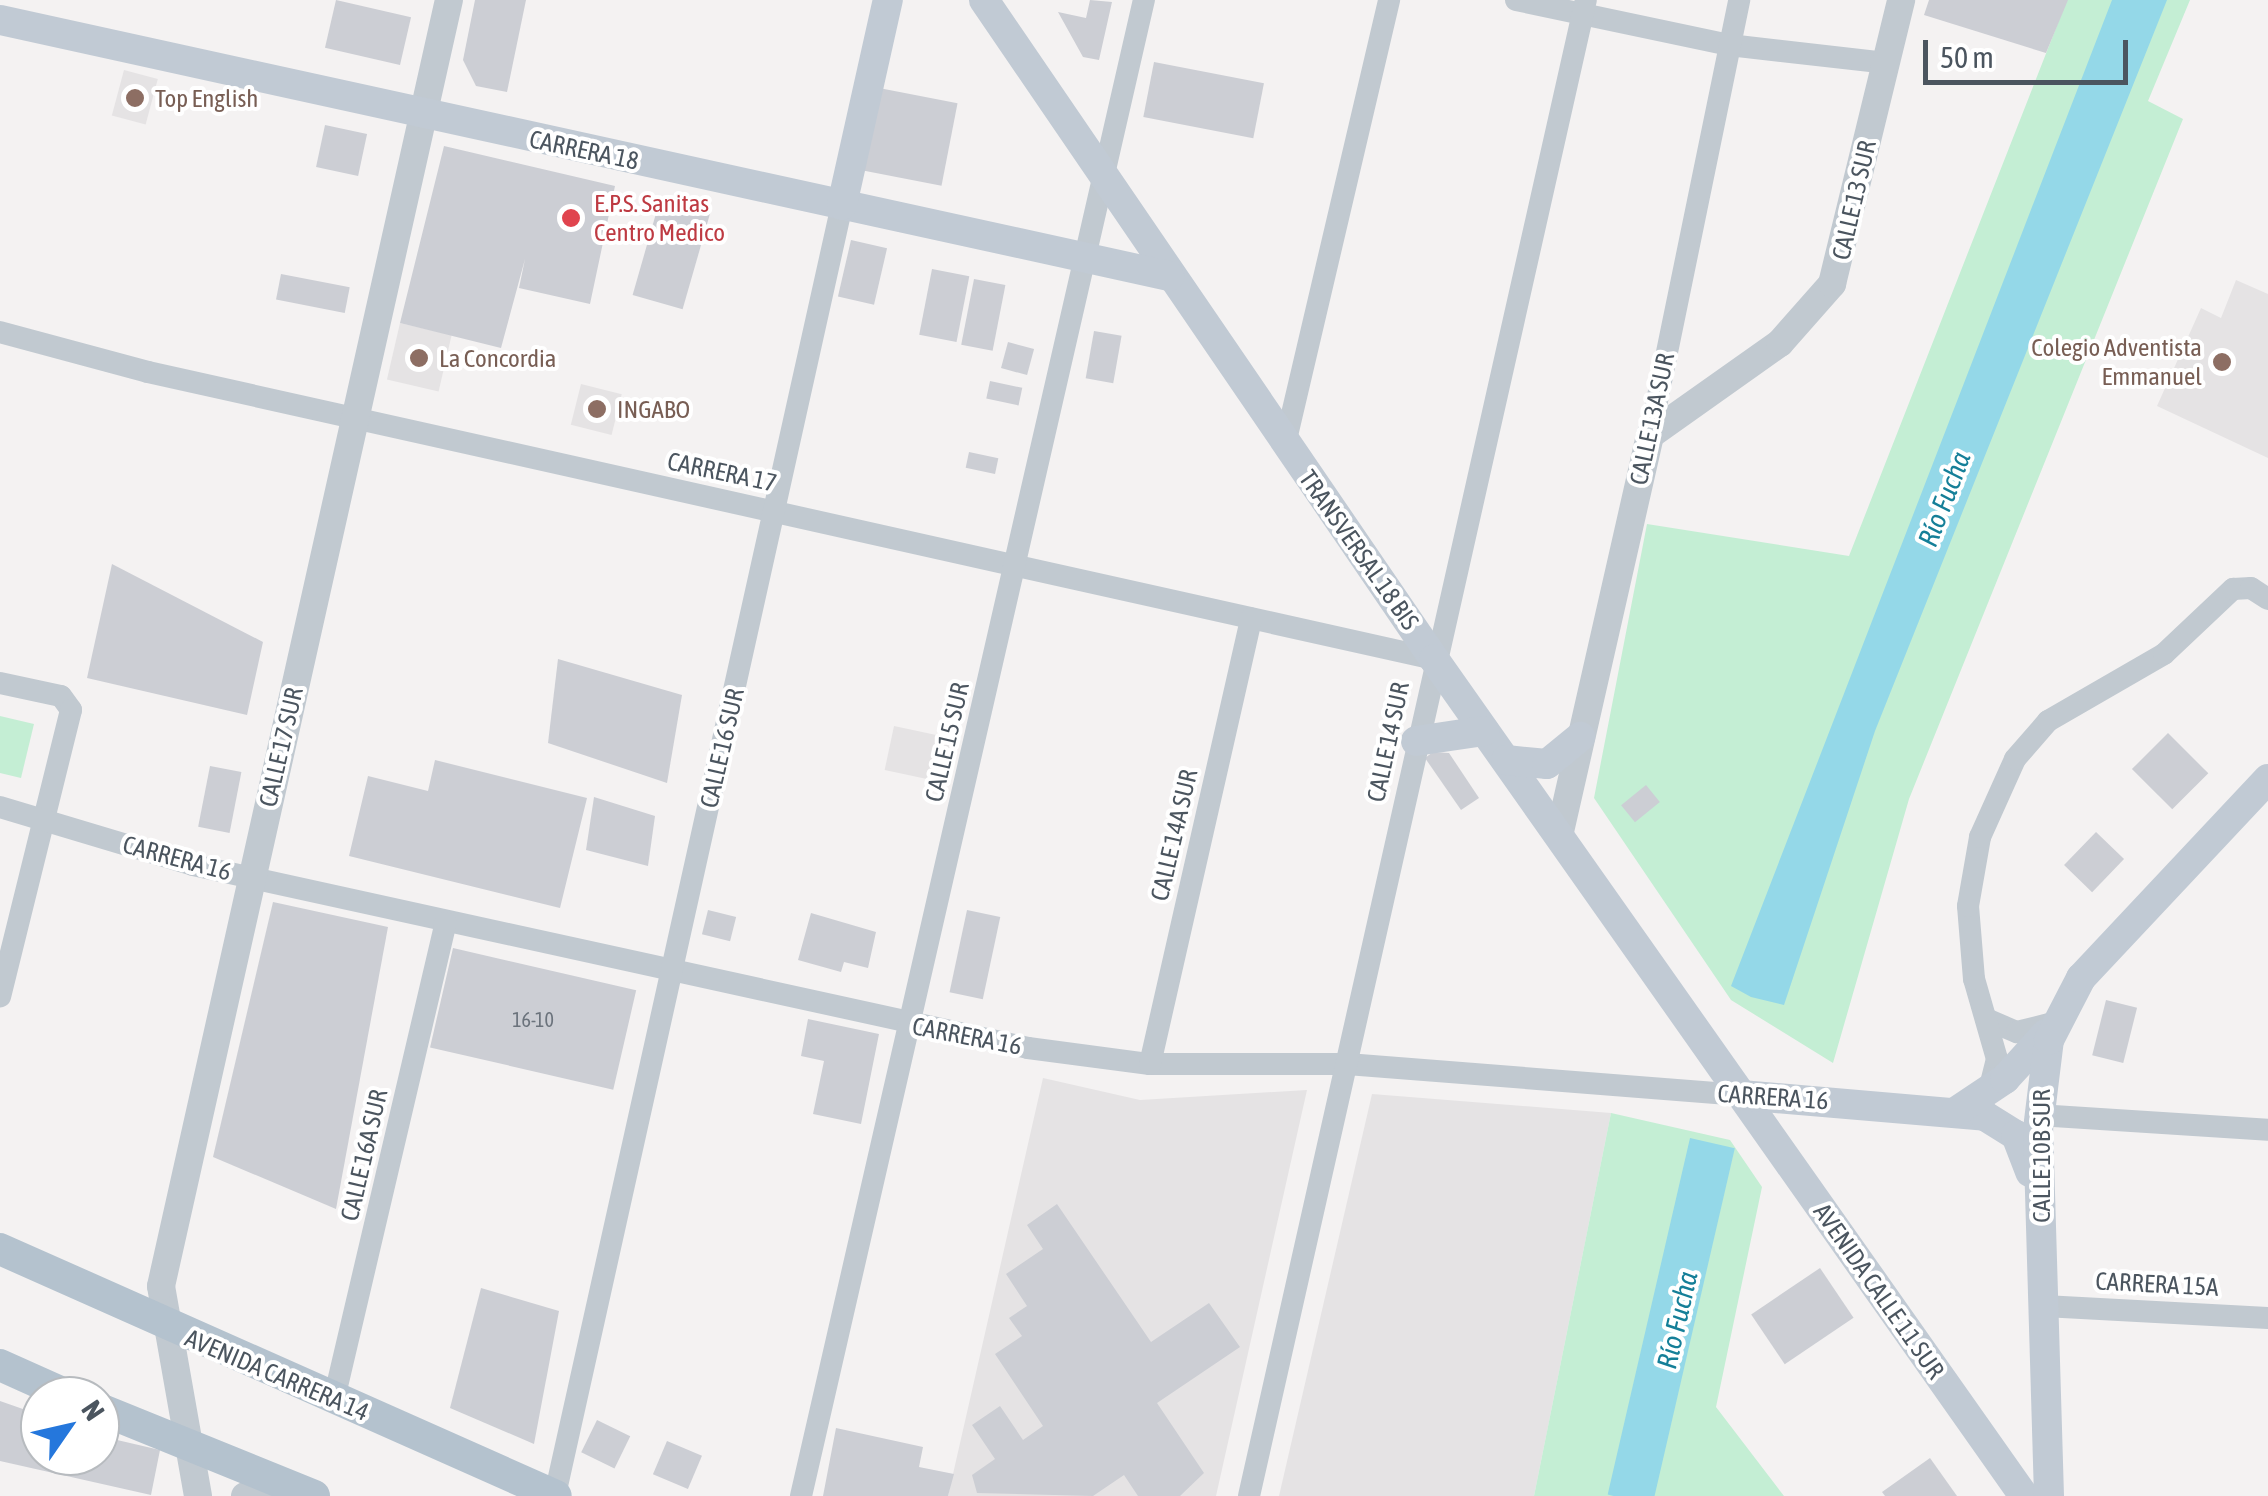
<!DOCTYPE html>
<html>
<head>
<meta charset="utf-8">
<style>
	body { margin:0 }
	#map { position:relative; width:2268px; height:1496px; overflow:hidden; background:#f4f2f2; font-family:"Asap Condensed",sans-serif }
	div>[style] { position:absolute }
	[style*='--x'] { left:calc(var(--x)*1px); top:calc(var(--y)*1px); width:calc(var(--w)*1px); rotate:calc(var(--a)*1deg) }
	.education>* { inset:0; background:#e5e3e4; transform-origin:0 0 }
	.green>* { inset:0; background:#c4eed4 }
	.water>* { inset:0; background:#94d8e8; transform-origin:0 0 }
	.building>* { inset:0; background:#ccced4; transform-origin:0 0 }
	.minor>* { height:22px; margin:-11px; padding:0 11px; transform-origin:11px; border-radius:11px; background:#c1c9d0 }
	.tertiary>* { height:28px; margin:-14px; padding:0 14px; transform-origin:14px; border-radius:14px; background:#c1c9d0 }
	.secondary>* { height:30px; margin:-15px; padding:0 15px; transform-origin:15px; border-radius:15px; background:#c1cad4 }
	.primary>* { height:32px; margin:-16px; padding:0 16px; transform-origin:16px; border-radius:16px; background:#b4c2ce }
	.dots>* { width:28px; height:28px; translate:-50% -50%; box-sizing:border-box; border:5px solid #fff; border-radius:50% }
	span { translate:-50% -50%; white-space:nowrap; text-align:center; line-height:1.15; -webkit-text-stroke:8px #fff; paint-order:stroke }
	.number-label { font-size:20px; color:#6b737c }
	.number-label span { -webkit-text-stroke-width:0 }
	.education-label { font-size:25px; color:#785e54 }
	.left { translate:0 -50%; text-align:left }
	.right { translate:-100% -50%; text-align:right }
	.street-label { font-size:25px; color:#4b555f }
	.health-label { font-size:25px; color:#be3a42 }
	.water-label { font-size:28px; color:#157f98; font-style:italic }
	.north { position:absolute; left:20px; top:1376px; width:100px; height:100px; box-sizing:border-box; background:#fff; border:2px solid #b7bbbf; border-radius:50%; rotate:56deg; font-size:28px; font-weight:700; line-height:40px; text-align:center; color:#4b555f }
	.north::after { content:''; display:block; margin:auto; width:35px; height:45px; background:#2577dc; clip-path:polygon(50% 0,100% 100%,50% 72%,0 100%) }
	.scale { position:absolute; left:1923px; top:40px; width:205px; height:45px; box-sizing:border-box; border:5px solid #4b555f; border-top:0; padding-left:12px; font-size:30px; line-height:35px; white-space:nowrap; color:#4b555f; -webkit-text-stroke:8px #fff; paint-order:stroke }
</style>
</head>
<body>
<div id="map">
	<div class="education">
		<i style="left:124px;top:70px;width:35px;height:47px;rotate:15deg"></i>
		<i style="clip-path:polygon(2236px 280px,2268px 294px,2268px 458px,2157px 406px,2201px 308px,2221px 318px)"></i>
		<i style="left:400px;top:323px;width:53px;height:58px;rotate:13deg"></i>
		<i style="left:581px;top:384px;width:42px;height:42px;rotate:14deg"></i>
		<i style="left:894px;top:726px;width:60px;height:45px;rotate:12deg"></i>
		<i style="clip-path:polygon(1043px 1078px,1140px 1100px,1307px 1090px,1216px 1496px,948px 1496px)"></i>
		<i style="clip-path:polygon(1372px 1094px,1611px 1113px,1534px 1496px,1279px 1496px)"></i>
	</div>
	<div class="green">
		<i style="clip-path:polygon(2067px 0,2190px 0,2148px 101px,2183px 119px,1909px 799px,1833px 1063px,1731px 1000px,1594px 798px,1647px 524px,1849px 556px)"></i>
		<i style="clip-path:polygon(0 716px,34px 724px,21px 778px,0 773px)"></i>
		<i style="clip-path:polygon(1611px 1113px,1730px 1140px,1762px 1187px,1716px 1407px,1784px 1496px,1534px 1496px)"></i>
	</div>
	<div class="water">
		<i style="clip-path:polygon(2112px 0,2167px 0,1875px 731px,1784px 1005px,1751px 997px,1731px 986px)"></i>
		<i style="left:1690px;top:1138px;width:46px;height:366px;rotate:13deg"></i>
	</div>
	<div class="building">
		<i style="left:336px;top:0;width:77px;height:49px;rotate:13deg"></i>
		<i style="clip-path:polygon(475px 0,526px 0,507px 92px,476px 86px,463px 60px)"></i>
		<i style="clip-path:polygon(1090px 0,1112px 2px,1099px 60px,1083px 57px,1058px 12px,1086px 18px)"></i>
		<i style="clip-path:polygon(1929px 0,2068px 0,2046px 53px,1924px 15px)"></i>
		<i style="left:1154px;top:62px;width:112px;height:56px;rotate:11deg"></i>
		<i style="left:879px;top:88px;width:80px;height:84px;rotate:11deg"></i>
		<i style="left:325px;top:125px;width:43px;height:43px;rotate:12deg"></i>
		<i style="clip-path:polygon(444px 146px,615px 186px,590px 304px,519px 288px,525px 259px,501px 348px,400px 323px)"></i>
		<i style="left:661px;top:196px;width:52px;height:103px;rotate:16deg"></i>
		<i style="left:851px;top:240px;width:37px;height:58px;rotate:13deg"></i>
		<i style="left:932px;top:269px;width:38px;height:67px;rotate:11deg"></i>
		<i style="left:281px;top:274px;width:70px;height:26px;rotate:11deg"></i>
		<i style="left:974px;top:279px;width:32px;height:67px;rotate:11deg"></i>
		<i style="left:1094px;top:331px;width:28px;height:48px;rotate:10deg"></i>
		<i style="left:1008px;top:342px;width:27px;height:27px;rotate:15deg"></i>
		<i style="left:990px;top:381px;width:33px;height:18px;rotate:12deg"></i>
		<i style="left:969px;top:452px;width:30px;height:16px;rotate:12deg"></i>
		<i style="clip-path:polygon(112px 564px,263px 642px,247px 715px,87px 678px)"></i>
		<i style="clip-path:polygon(558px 659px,682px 695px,667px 783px,548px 743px)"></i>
		<i style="left:2168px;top:733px;width:57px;height:51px;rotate:45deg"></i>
		<i style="clip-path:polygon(1433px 752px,1449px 753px,1479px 798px,1461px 810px,1425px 758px)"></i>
		<i style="clip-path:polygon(435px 760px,587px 798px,560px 908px,349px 856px,368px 776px,428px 791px)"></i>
		<i style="left:210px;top:766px;width:32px;height:62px;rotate:11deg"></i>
		<i style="left:1646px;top:785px;width:22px;height:32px;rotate:51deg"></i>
		<i style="clip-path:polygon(594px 797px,655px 816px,648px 866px,586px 850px)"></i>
		<i style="left:2096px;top:832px;width:39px;height:46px;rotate:44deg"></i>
		<i style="clip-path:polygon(273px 902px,388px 927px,336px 1209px,213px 1157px)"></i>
		<i style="left:708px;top:910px;width:29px;height:25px;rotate:14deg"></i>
		<i style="left:967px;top:910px;width:34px;height:84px;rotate:12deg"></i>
		<i style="clip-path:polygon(811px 913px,876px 932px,868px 968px,844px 962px,841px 972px,798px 960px)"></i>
		<i style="left:453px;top:948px;width:188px;height:102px;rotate:13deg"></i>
		<i style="left:2106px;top:1000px;width:32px;height:57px;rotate:14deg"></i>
		<i style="clip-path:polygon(808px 1019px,879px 1034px,861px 1124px,813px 1114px,824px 1061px,801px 1056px)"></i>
		<i style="clip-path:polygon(1057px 1204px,1151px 1342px,1209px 1303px,1240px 1347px,1157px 1403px,1204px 1473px,1180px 1496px,1138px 1496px,1124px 1475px,1093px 1496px,977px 1493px,972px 1475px,995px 1459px,972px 1425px,1000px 1406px,1023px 1440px,1043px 1426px,995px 1354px,1022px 1336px,1009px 1318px,1027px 1306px,1006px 1274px,1043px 1249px,1027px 1225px)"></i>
		<i style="left:1820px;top:1268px;width:60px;height:83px;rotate:56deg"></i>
		<i style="clip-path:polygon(481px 1288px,559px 1311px,534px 1444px,450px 1408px)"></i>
		<i style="clip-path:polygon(0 1401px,40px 1415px,40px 1456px,100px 1456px,100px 1436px,160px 1450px,151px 1495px,0 1461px)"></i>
		<i style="left:597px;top:1420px;width:37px;height:36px;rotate:26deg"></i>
		<i style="clip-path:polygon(836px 1428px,923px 1447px,919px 1467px,954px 1474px,948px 1496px,823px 1496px)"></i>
		<i style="left:667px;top:1441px;width:38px;height:36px;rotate:23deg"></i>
		<i style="clip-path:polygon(1930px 1458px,1957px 1496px,1885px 1496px,1882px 1492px)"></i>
	</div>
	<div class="minor">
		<i style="--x:1516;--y:0;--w:218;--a:11.9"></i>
		<i style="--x:1729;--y:45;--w:158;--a:6.5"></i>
		<i style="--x:0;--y:332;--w:153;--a:15.1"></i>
		<i style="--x:148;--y:372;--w:1318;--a:12.58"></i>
		<i style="--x:1650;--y:435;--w:444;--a:-78.4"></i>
		<i style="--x:1285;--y:444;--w:456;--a:-76.8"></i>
		<i style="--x:0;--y:683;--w:62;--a:12"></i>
		<i style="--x:61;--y:696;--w:17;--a:54"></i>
		<i style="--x:71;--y:710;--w:295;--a:103.9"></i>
		<i style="--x:0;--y:807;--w:202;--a:16.7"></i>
		<i style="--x:193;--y:865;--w:855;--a:12.36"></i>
		<i style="--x:1028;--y:1048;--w:123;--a:7.5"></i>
		<i style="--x:1150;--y:1064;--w:197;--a:0"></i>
		<i style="--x:1347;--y:1064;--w:395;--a:4.5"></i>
		<i style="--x:1986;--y:1019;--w:34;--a:23"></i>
		<i style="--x:2017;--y:1032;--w:36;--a:-14"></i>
		<i style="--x:1150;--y:1064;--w:457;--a:-77.2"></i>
		<i style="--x:1989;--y:1091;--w:33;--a:-76"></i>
		<i style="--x:1997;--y:1059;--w:83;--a:-106"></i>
		<i style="--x:1974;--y:979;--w:73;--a:-94.7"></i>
		<i style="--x:1968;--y:906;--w:70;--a:-80.1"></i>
		<i style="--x:1980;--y:837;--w:85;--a:-65.8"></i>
		<i style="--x:2015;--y:759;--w:50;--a:-49"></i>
		<i style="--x:2048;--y:721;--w:134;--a:-30"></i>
		<i style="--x:2164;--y:654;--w:95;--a:-43.3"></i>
		<i style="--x:2233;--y:589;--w:18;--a:-3"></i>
		<i style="--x:2251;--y:588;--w:20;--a:33"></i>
		<i style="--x:2038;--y:1115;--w:230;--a:3.7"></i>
		<i style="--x:2044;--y:1306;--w:224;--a:3.1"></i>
		<i style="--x:334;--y:1399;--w:489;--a:-76.8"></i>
		<i style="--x:555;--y:1495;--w:1322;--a:-77.46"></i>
		<i style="--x:801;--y:1496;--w:1535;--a:-77.09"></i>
		<i style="--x:1249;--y:1496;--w:1533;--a:-77.31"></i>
	</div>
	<div class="tertiary">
		<i style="--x:1559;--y:836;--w:411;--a:-77.2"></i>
		<i style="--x:1650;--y:435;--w:159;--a:-35.3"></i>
		<i style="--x:1780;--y:343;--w:79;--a:-48.6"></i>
		<i style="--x:1832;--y:284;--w:292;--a:-76.3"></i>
		<i style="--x:198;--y:1496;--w:213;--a:-100"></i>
		<i style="--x:161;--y:1286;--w:1318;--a:-77.38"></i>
		<i style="--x:245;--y:1496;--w:34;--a:-26"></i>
	</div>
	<div class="secondary">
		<i style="--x:984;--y:0;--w:798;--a:55.67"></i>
		<i style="--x:1434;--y:659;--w:1024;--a:54.82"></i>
		<i style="--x:0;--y:20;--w:1197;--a:12.35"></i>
		<i style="--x:842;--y:205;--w:210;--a:-77.4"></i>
		<i style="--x:1416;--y:741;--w:69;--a:-8.4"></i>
		<i style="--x:1506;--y:760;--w:41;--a:5.6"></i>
		<i style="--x:1547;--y:764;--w:43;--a:-39.3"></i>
		<i style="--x:1741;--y:1095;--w:245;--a:4.9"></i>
		<i style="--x:1985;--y:1116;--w:36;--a:32"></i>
		<i style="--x:2016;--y:1135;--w:40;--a:69"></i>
		<i style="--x:1957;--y:1111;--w:58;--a:-33.7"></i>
		<i style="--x:2005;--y:1079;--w:61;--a:-47.7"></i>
		<i style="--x:2049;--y:1496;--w:367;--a:-91.7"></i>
		<i style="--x:2038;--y:1129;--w:90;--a:-83"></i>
		<i style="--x:2049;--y:1040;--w:70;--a:-62.7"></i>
		<i style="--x:2081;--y:978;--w:273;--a:-46.8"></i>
	</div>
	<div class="primary">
		<i style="--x:0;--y:1249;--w:608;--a:23.95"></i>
		<i style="--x:0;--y:1365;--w:76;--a:24.2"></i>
		<i style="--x:100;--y:1409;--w:231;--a:22.1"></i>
	</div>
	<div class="dots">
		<i style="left:135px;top:98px;background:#8d6e63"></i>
		<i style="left:571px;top:218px;background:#e0444e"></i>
		<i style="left:419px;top:358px;background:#8d6e63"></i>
		<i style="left:2222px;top:362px;background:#8d6e63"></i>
		<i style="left:597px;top:409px;background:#8d6e63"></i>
	</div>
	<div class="number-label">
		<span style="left:533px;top:1019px">16-10</span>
	</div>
	<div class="education-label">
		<span class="left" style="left:155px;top:98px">Top English</span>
		<span class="right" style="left:2202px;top:362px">Colegio Adventista<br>Emmanuel</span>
		<span class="left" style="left:439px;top:358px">La Concordia</span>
		<span class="left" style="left:617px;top:409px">INGABO</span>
	</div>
	<div class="street-label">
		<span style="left:584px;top:150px;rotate:12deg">CARRERA 18</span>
		<span style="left:1854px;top:200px;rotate:-77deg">CALLE 13 SUR</span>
		<span style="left:1652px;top:419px;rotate:-78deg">CALLE 13A SUR</span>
		<span style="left:722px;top:472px;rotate:12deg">CARRERA 17</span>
		<span style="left:1359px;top:550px;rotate:55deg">TRANSVERSAL 18 BIS</span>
		<span style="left:947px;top:742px;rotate:-77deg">CALLE 15 SUR</span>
		<span style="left:1388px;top:742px;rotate:-78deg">CALLE 14 SUR</span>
		<span style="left:281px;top:747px;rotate:-77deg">CALLE 17 SUR</span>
		<span style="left:722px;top:748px;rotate:-77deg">CALLE 16 SUR</span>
		<span style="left:1174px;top:835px;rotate:-77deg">CALLE 14A SUR</span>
		<span style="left:177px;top:858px;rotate:15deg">CARRERA 16</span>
		<span style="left:967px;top:1036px;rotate:11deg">CARRERA 16</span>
		<span style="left:1773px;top:1097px;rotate:4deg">CARRERA 16</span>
		<span style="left:364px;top:1155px;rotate:-77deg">CALLE 16A SUR</span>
		<span style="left:2041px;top:1156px;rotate:-90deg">CALLE 10B SUR</span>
		<span style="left:2157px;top:1284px;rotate:3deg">CARRERA 15A</span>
		<span style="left:1879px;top:1291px;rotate:55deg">AVENIDA CALLE 11 SUR</span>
		<span style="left:277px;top:1375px;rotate:23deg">AVENIDA CARRERA 14</span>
	</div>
	<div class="health-label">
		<span class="left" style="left:594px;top:218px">E.P.S. Sanitas<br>Centro Medico</span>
	</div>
	<div class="water-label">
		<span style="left:1944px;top:499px;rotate:-69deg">Río Fucha</span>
		<span style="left:1677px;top:1320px;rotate:-77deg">Río Fucha</span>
	</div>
	<div class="north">N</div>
	<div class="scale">50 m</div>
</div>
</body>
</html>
